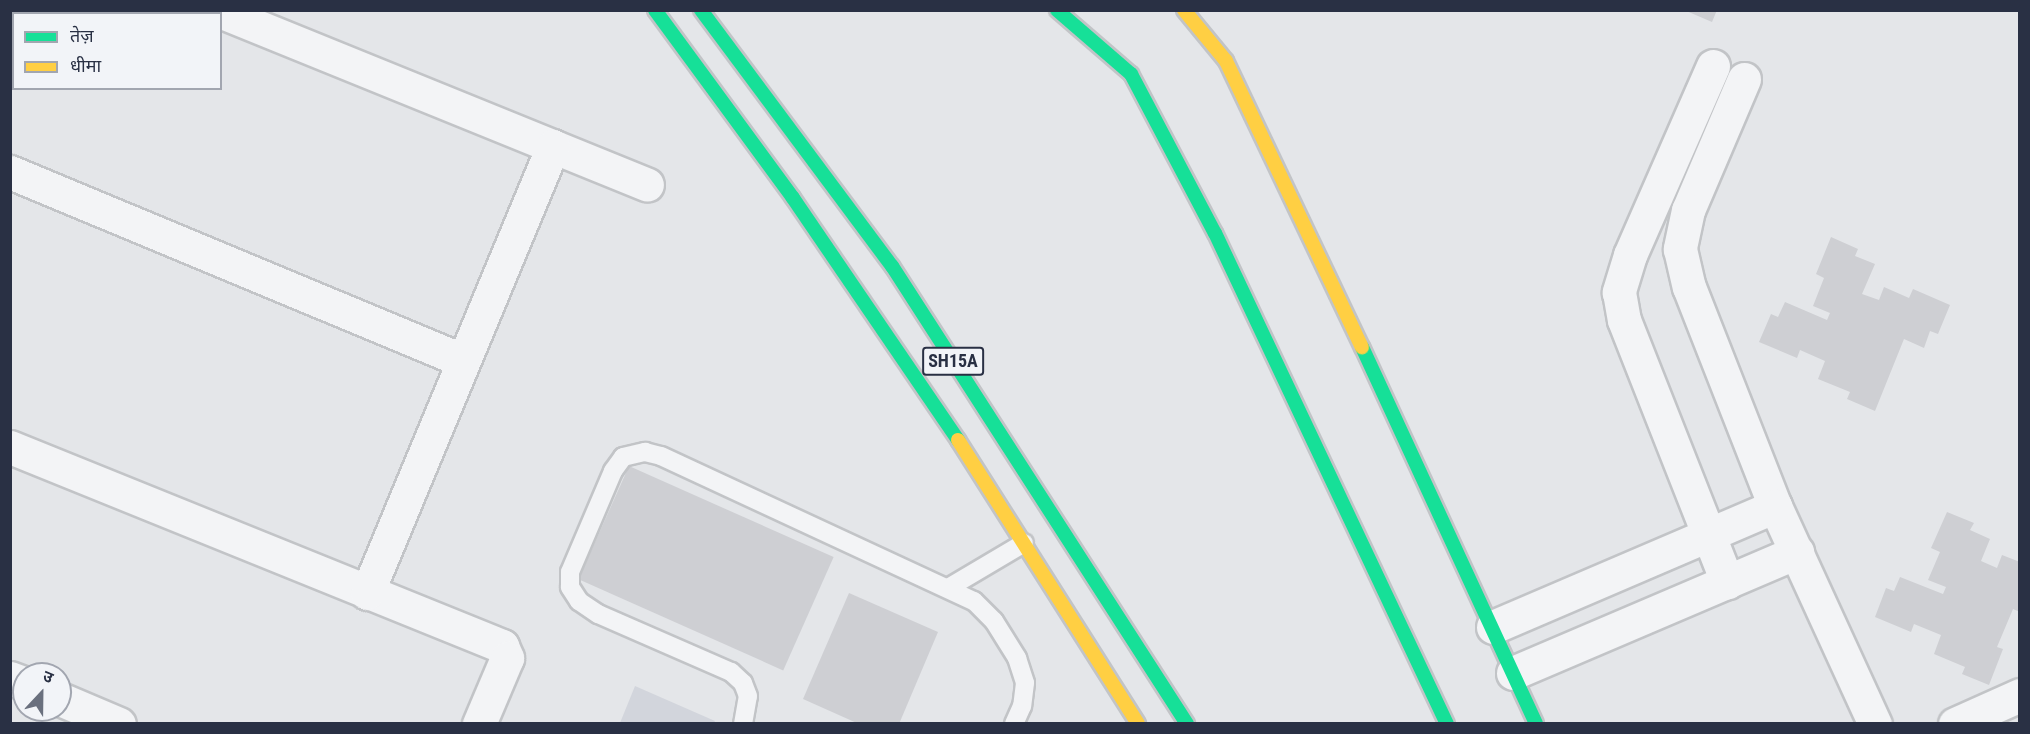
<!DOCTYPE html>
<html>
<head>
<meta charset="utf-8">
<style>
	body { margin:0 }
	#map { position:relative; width:2030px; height:734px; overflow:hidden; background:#e4e6e9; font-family:"Roboto Condensed","Noto Sans Devanagari",sans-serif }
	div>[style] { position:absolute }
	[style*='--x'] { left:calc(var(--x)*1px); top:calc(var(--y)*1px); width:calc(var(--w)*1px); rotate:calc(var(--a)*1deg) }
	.built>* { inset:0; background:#d2d5dc }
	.building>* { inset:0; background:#cecfd3; transform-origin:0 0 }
	.roads { filter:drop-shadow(2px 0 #c2c4c7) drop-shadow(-2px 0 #c2c4c7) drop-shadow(0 2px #c2c4c7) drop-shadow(0 -2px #c2c4c7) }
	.lane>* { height:18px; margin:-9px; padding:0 9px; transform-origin:9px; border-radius:9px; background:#f3f4f6 }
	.street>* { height:33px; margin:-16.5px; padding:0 16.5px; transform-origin:16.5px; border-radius:16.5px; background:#f3f4f6 }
	.fast>* { height:14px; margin:-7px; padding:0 7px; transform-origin:7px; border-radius:7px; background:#16e098 }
	.slow>* { height:14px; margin:-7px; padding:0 7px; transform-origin:7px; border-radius:7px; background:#ffcf43 }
	span { translate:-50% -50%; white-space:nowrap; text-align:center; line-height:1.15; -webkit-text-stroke:5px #f2f4f8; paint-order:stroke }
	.shield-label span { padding:2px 4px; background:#f2f4f8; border:2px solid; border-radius:4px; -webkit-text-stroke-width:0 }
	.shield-label { font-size:18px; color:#293044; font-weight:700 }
	.frame { position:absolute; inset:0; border:12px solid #293044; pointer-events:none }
	.legend { position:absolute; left:12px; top:12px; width:210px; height:78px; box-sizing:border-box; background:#f2f4f8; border:2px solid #a2a6b0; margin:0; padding:8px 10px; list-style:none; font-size:18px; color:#293044 }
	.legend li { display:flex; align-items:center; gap:12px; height:30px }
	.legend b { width:30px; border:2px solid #a2a6b0 }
	.north { position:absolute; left:12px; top:662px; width:60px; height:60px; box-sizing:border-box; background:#f2f4f8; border:2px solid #a2a6b0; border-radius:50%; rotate:22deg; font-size:16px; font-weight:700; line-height:24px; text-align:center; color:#293044 }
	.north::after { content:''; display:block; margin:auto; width:21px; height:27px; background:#6a707e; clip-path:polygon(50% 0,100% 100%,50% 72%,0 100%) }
</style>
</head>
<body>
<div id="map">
	<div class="built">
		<i style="clip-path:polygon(635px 686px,715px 721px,714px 723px,620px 723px)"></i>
	</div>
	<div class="building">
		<i style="clip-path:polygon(1684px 10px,1717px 10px,1712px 22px)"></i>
		<i style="clip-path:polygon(1831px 237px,1858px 249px,1855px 256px,1875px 264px,1862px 294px,1879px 300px,1884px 287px,1909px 298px,1913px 289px,1950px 305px,1938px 334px,1930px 331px,1924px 348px,1904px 339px,1875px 411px,1847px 399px,1850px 392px,1818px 379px,1825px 361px,1800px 350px,1797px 358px,1759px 342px,1771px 314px,1778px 317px,1785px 302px,1827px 320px,1830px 313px,1813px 306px,1824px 278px,1816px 274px)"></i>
		<i style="left:629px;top:466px;width:224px;height:124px;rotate:24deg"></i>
		<i style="clip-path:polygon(1947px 512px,1974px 523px,1970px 530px,1990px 539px,1981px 561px,1997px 568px,2002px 555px,2020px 562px,2020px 612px,2013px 609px,1997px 647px,2003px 649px,1989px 685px,1962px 674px,1965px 667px,1934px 654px,1941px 635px,1914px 624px,1911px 632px,1875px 617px,1886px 588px,1894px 591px,1900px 577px,1943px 594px,1946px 587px,1928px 580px,1940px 552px,1931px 548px)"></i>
		<i style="clip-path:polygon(849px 593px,938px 632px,899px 724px,859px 724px,803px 699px)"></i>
	</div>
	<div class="roads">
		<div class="lane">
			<i style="--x:950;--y:587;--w:86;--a:-30.7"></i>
			<i style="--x:743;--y:724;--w:28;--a:-80"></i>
			<i style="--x:748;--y:696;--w:14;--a:-111"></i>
			<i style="--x:743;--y:683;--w:16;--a:-137"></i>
			<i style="--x:731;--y:672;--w:145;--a:-156.4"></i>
			<i style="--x:598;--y:614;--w:23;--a:-146"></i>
			<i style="--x:579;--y:601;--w:17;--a:-123"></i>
			<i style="--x:570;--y:587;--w:15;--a:-90"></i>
			<i style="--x:570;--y:572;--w:110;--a:-66.9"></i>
			<i style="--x:613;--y:471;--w:17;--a:-54"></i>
			<i style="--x:623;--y:457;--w:23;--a:-13"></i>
			<i style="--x:645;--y:452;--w:16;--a:14"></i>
			<i style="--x:661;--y:456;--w:345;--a:24.9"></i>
			<i style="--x:974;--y:601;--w:28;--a:45"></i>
			<i style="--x:994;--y:621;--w:44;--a:58.1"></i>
			<i style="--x:1017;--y:658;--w:26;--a:72"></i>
			<i style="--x:1025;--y:683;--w:23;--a:97"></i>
			<i style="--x:1022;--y:706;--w:20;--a:114"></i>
		</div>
		<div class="street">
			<i style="--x:217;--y:10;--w:464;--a:22.1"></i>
			<i style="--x:1713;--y:66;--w:206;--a:113.7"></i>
			<i style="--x:1630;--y:255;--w:39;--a:107"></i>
			<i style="--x:1619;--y:292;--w:28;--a:80"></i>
			<i style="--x:1624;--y:320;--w:282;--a:68.5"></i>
			<i style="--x:1744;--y:79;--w:142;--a:113.1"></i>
			<i style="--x:1688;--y:210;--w:40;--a:102"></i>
			<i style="--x:1680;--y:249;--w:39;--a:77"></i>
			<i style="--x:1689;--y:287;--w:235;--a:68.6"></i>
			<i style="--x:1775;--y:506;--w:240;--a:65.4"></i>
			<i style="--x:10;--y:172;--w:490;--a:22.6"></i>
			<i style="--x:10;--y:447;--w:531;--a:22.02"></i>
			<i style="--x:502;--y:646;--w:13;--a:67"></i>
			<i style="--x:507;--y:658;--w:72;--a:113"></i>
			<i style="--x:367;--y:593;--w:484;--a:-67.4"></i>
			<i style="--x:1493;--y:627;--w:307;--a:-23.2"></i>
			<i style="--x:1513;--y:673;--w:309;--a:-23.1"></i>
			<i style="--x:10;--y:678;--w:15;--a:20"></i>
			<i style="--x:60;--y:699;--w:64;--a:23"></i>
			<i style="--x:1955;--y:724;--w:71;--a:-24"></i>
		</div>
		<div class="fast">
			<i style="--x:655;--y:10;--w:233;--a:53.7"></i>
			<i style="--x:793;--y:198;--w:293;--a:55.7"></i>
			<i style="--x:701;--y:10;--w:319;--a:53.3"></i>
			<i style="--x:892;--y:266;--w:545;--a:57.21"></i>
			<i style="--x:1057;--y:10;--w:98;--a:40.9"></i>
			<i style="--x:1131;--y:74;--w:180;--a:62.2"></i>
			<i style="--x:1215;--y:233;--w:543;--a:64.71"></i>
			<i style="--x:1362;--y:347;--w:415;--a:65.2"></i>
		</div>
		<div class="slow">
			<i style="--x:1184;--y:10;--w:66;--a:50.5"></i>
			<i style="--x:1226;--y:61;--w:317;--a:64.6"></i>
			<i style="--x:958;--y:440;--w:336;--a:57.6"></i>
		</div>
	</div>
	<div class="shield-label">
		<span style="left:953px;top:361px">SH15A</span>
	</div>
	<div class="frame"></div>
	<ul class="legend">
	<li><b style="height:8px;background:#16e098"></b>तेज़</li>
	<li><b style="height:8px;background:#ffcf43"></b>धीमा</li>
	</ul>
	<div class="north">उ</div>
</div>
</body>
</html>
